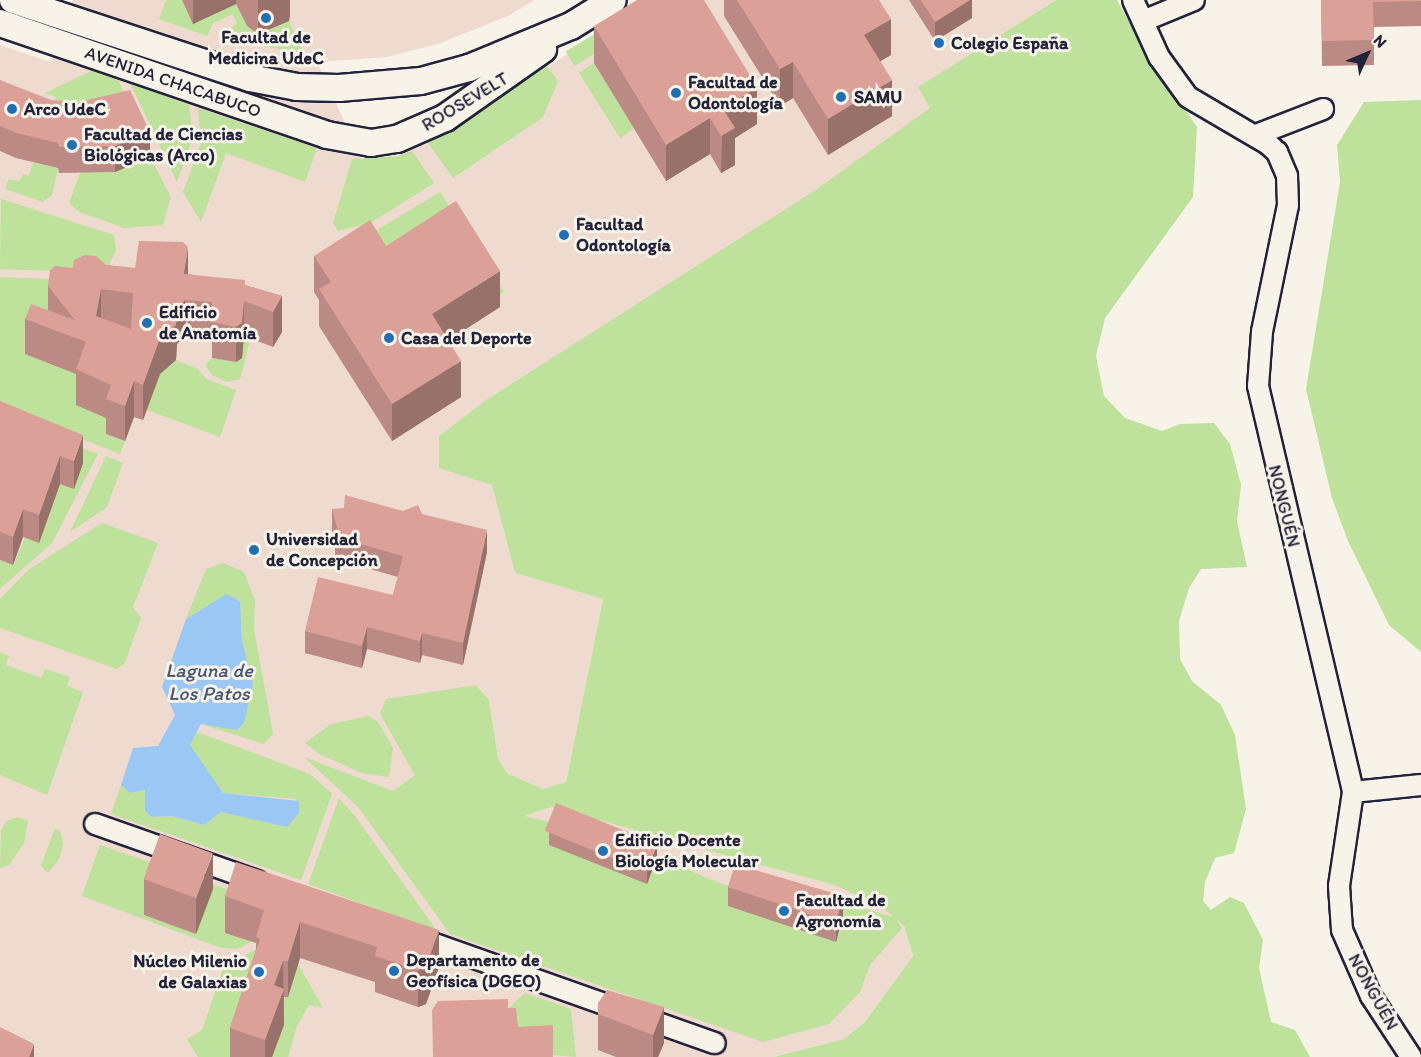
<!DOCTYPE html>
<html>
<head>
<meta charset="utf-8">
<style>
	body { margin:0 }
	#map { position:relative; width:1421px; height:1057px; overflow:hidden; background:#f7f3e8; font-family:Itim,sans-serif }
	div>[style] { position:absolute }
	[style*='--x'] { left:calc(var(--x)*1px); top:calc(var(--y)*1px); width:calc(var(--w)*1px); rotate:calc(var(--a)*1deg) }
	.built>* { inset:0; background:#efdad0 }
	.green>* { inset:0; background:#bee19b; transform-origin:0 0 }
	.water>* { inset:0; background:#9bc7f5 }
	.roads { filter:drop-shadow(2px 0 #22223b) drop-shadow(-2px 0 #22223b) drop-shadow(0 2px #22223b) drop-shadow(0 -2px #22223b) }
	.minor>* { height:20px; margin:-10px; padding:0 10px; transform-origin:10px; border-radius:10px; background:#f7f3e8 }
	.major>* { height:26px; margin:-13px; padding:0 13px; transform-origin:13px; border-radius:13px; background:#f7f3e8 }
	.wall>* { inset:0; background:#bc8a84 }
	.shaded-wall>* { inset:0; background:#99716b }
	.building>* { inset:0; background:#dba199; transform-origin:0 0 }
	.dots>* { width:16px; height:16px; translate:-50% -50%; box-sizing:border-box; border:3px solid #f7f3e8; border-radius:50% }
	span { translate:-50% -50%; white-space:nowrap; text-align:center; line-height:1.15; -webkit-text-stroke:6px #f7f3e8; paint-order:stroke }
	.poi-label { font-size:18px; color:#22223b; font-weight:700 }
	.left { translate:0 -50%; text-align:left }
	.right { translate:-100% -50%; text-align:right }
	.street-label { font-size:18px; color:#22223b }
	.water-label { font-size:20px; color:#465473; font-style:italic }
	.north { position:absolute; left:1337px; top:24px; width:60px; height:60px; -webkit-text-stroke:4px #f7f3e8; paint-order:stroke; rotate:46deg; font-size:16px; font-weight:700; line-height:24px; text-align:center; color:#22223b }
	.north::after { content:''; display:block; margin:auto; width:21px; height:27px; background:#22223b; clip-path:polygon(50% 0,100% 100%,50% 72%,0 100%) }
</style>
</head>
<body>
<div id="map">
	<div class="built">
		<i style="clip-path:polygon(73px 0,535px 0,508px 16px,438px 44px,387px 57px,317px 62px,362px 160px,398px 156px,428px 143px,652px 0,1056px 0,918px 87px,931px 108px,814px 192px,486px 400px,439px 436px,440px 468px,492px 484px,515px 573px,603px 599px,566px 782px,543px 789px,507px 773px,498px 758px,489px 700px,380px 714px,396px 741px,512px 821px,551px 807px,834px 885px,881px 906px,904px 926px,913px 956px,865px 1022px,844px 1039px,774px 1057px,0 1057px,0 45px,51px 62px)"></i>
	</div>
	<div class="green">
		<i style="clip-path:polygon(166px 0,182px 0,195px 23px,236px 4px,247px 26px,289px 21px,304px 53px,219px 39px,221px 33px,237px 24px,233px 14px,213px 23px,207px 36px,159px 19px)"></i>
		<i style="clip-path:polygon(evenodd,1056px 0,1117px 0,1144px 50px,1197px 127px,1193px 197px,1105px 318px,1096px 356px,1104px 396px,1125px 418px,1162px 431px,1180px 424px,1214px 423px,1230px 444px,1241px 485px,1237px 521px,1247px 567px,1201px 569px,1189px 588px,1179px 621px,1180px 659px,1192px 681px,1221px 705px,1235px 735px,1246px 809px,1234px 853px,1215px 858px,1205px 882px,1203px 901px,1211px 910px,1230px 897px,1244px 903px,1263px 940px,1259px 968px,1271px 1022px,1295px 1030px,1310px 1057px,774px 1057px,844px 1039px,865px 1022px,913px 956px,904px 926px,896px 919px,902px 928px,870px 965px,860px 992px,829px 1024px,763px 1042px,450px 934px,358px 807px,304px 757px,393px 791px,415px 775px,380px 714px,386px 699px,476px 685px,489px 700px,498px 758px,507px 773px,543px 789px,566px 782px,603px 599px,515px 573px,492px 485px,439px 468px,439px 436px,486px 400px,814px 191px,930px 108px,918px 87px,1056px 0,551px 807px,834px 885px,881px 906px,893px 917px,849px 904px,721px 884px,619px 839px,525px 816px,551px 807px)"></i>
		<i style="left:623px;top:17px;width:17px;height:67px;rotate:59deg"></i>
		<i style="clip-path:polygon(634px 35px,594px 63px,634px 128px,620px 138px,579px 73px)"></i>
		<i style="clip-path:polygon(547px 66px,558px 81px,543px 117px,453px 178px,428px 143px)"></i>
		<i style="clip-path:polygon(91px 71px,118px 80px,146px 137px,51px 125px,56px 97px,45px 93px)"></i>
		<i style="clip-path:polygon(130px 83px,189px 105px,193px 137px,177px 182px)"></i>
		<i style="clip-path:polygon(1421px 100px,1421px 652px,1389px 625px,1348px 541px,1332px 498px,1306px 389px,1340px 182px,1337px 145px,1364px 102px)"></i>
		<i style="clip-path:polygon(198px 108px,317px 148px,305px 182px,226px 153px,201px 222px,183px 192px,201px 143px)"></i>
		<i style="clip-path:polygon(412px 151px,434px 183px,372px 222px,338px 231px,333px 223px,352px 159px,398px 156px)"></i>
		<i style="clip-path:polygon(150px 157px,171px 197px,163px 225px,124px 228px,79px 212px,69px 203px,84px 162px,102px 163px,104px 173px)"></i>
		<i style="clip-path:polygon(33px 162px,58px 168px,52px 195px,43px 202px,5px 189px,9px 179px,20px 181px,23px 174px,29px 176px)"></i>
		<i style="clip-path:polygon(440px 192px,504px 292px,495px 298px,394px 277px,367px 236px)"></i>
		<i style="clip-path:polygon(1px 199px,114px 235px,116px 250px,105px 273px,0 269px)"></i>
		<i style="clip-path:polygon(0 277px,70px 280px,101px 325px,133px 329px,162px 372px,176px 360px,198px 369px,206px 379px,236px 390px,220px 437px,147px 410px,111px 387px,106px 434px,125px 441px,120px 454px,0 407px)"></i>
		<i style="clip-path:polygon(257px 313px,240px 379px,227px 382px,212px 375px,205px 365px,212px 358px,236px 362px,245px 315px)"></i>
		<i style="clip-path:polygon(0 417px,98px 454px,52px 543px,0 589px,0 560px,13px 565px,25px 538px)"></i>
		<i style="clip-path:polygon(106px 456px,123px 463px,107px 507px,70px 532px)"></i>
		<i style="clip-path:polygon(102px 523px,158px 543px,133px 607px,141px 618px,125px 663px,117px 669px,0 628px,0 599px,29px 569px)"></i>
		<i style="clip-path:polygon(223px 563px,244px 572px,255px 601px,254px 629px,273px 734px,264px 744px,201px 724px,214px 725px,249px 695px,253px 684px,242px 640px,240px 601px,226px 594px,186px 619px,206px 569px)"></i>
		<i style="clip-path:polygon(0 652px,9px 656px,6px 665px,41px 678px,45px 669px,70px 677px,67px 686px,83px 692px,47px 795px,0 775px)"></i>
		<i style="clip-path:polygon(369px 716px,378px 722px,393px 748px,389px 777px,362px 773px,319px 754px,305px 743px,331px 724px)"></i>
		<i style="clip-path:polygon(200px 733px,310px 774px,332px 794px,301px 880px,111px 814px,121px 785px,130px 793px,145px 790px,145px 811px,152px 817px,172px 816px,204px 825px,221px 812px,287px 827px,296px 799px,223px 793px,189px 745px,192px 734px)"></i>
		<i style="clip-path:polygon(339px 798px,355px 816px,437px 931px,308px 884px)"></i>
		<i style="clip-path:polygon(18px 817px,28px 821px,24px 843px,9px 865px,0 868px,1px 831px,6px 821px)"></i>
		<i style="clip-path:polygon(55px 828px,61px 832px,63px 845px,59px 859px,48px 873px,41px 866px)"></i>
		<i style="clip-path:polygon(100px 845px,238px 893px,251px 942px,237px 949px,221px 948px,82px 896px)"></i>
		<i style="clip-path:polygon(262px 945px,232px 1057px,198px 1057px,187px 1039px,202px 1030px,223px 969px)"></i>
		<i style="clip-path:polygon(298px 964px,323px 1008px,309px 1005px,297px 1026px,288px 1057px,272px 1057px,284px 1026px,283px 997px,288px 997px)"></i>
		<i style="clip-path:polygon(525px 993px,571px 1009px,576px 1057px,518px 1052px,501px 1015px)"></i>
	</div>
	<div class="water">
		<i style="clip-path:polygon(226px 594px,240px 601px,242px 640px,253px 684px,244px 723px,237px 730px,201px 724px,190px 745px,223px 793px,299px 801px,299px 813px,287px 827px,221px 812px,204px 825px,172px 816px,152px 817px,145px 811px,145px 790px,130px 793px,121px 785px,133px 748px,158px 746px,175px 715px,162px 687px,186px 619px)"></i>
	</div>
	<div class="roads">
		<div class="minor">
			<i style="--x:1133;--y:0;--w:63;--a:65.5"></i>
			<i style="--x:1159;--y:57;--w:49;--a:54.1"></i>
			<i style="--x:1188;--y:97;--w:93;--a:30.4"></i>
			<i style="--x:1268;--y:144;--w:12;--a:42"></i>
			<i style="--x:1277;--y:152;--w:26;--a:67"></i>
			<i style="--x:1287;--y:176;--w:29;--a:88"></i>
			<i style="--x:1288;--y:205;--w:130;--a:101.6"></i>
			<i style="--x:1262;--y:332;--w:54;--a:94.2"></i>
			<i style="--x:1258;--y:386;--w:417;--a:76.8"></i>
			<i style="--x:1353;--y:792;--w:95;--a:98.5"></i>
			<i style="--x:1339;--y:886;--w:44;--a:86.1"></i>
			<i style="--x:1342;--y:930;--w:72;--a:66.3"></i>
			<i style="--x:1371;--y:996;--w:73;--a:56.7"></i>
			<i style="--x:1143;--y:21;--w:55;--a:-22.4"></i>
			<i style="--x:1256;--y:135;--w:72;--a:-21.2"></i>
			<i style="--x:1353;--y:792;--w:68;--a:-5.9"></i>
			<i style="--x:95;--y:824;--w:172;--a:19.4"></i>
			<i style="--x:415;--y:937;--w:318;--a:19.5"></i>
		</div>
		<div class="major">
			<i style="--x:13;--y:0;--w:250;--a:18.2"></i>
			<i style="--x:250;--y:78;--w:48;--a:10.8"></i>
			<i style="--x:297;--y:87;--w:42;--a:1.4"></i>
			<i style="--x:339;--y:88;--w:82;--a:-4.9"></i>
			<i style="--x:421;--y:81;--w:50;--a:-15.2"></i>
			<i style="--x:469;--y:68;--w:110;--a:-22.4"></i>
			<i style="--x:571;--y:26;--w:49;--a:-31.8"></i>
			<i style="--x:0;--y:23;--w:346;--a:18.9"></i>
			<i style="--x:327;--y:135;--w:45;--a:10.3"></i>
			<i style="--x:371;--y:143;--w:26;--a:-9"></i>
			<i style="--x:397;--y:139;--w:52;--a:-23.6"></i>
			<i style="--x:445;--y:118;--w:120;--a:-35.1"></i>
		</div>
	</div>
	<div class="wall">
		<i style="clip-path:polygon(182px 0,290px 0,290px 15px,289px 21px,258px 34px,247px 26px,236px 4px,193px 24px)"></i>
		<i style="clip-path:polygon(724px 0,879px 0,891px 55px,880px 61px,892px 116px,828px 155px,793px 98px,780px 106px,724px 16px)"></i>
		<i style="clip-path:polygon(909px 0,972px 0,972px 18px,935px 41px)"></i>
		<i style="clip-path:polygon(1321px 0,1421px 0,1421px 26px,1374px 27px,1374px 65px,1322px 66px)"></i>
		<i style="clip-path:polygon(594px 26px,757px 124px,735px 138px,735px 165px,721px 173px,710px 154px,666px 181px,594px 63px)"></i>
		<i style="clip-path:polygon(0 80px,150px 157px,115px 172px,59px 173px,58px 168px,16px 158px,0 151px)"></i>
		<i style="clip-path:polygon(386px 246px,500px 307px,448px 340px,461px 397px,392px 441px,319px 326px,319px 300px,314px 292px,314px 256px)"></i>
		<i style="clip-path:polygon(106px 265px,188px 274px,245px 285px,282px 296px,282px 332px,273px 347px,244px 336px,242px 358px,236px 362px,212px 358px,212px 338px,185px 335px,177px 344px,176px 360px,160px 374px,143px 420px,134px 417px,125px 441px,106px 434px,106px 418px,76px 405px,76px 374px,25px 354px,25px 319px,48px 310px,48px 286px,73px 268px)"></i>
		<i style="clip-path:polygon(0 401px,83px 463px,74px 489px,60px 484px,39px 543px,23px 537px,13px 565px,0 560px)"></i>
		<i style="clip-path:polygon(332px 509px,403px 511px,422px 514px,487px 552px,463px 665px,422px 655px,420px 663px,367px 649px,362px 668px,305px 653px,305px 631px,393px 595px,398px 577px,335px 559px,335px 543px,332px 531px)"></i>
		<i style="clip-path:polygon(549px 832px,657px 857px,647px 884px,549px 845px)"></i>
		<i style="clip-path:polygon(144px 879px,213px 889px,196px 934px,144px 915px)"></i>
		<i style="clip-path:polygon(728px 887px,843px 915px,836px 942px,728px 906px)"></i>
		<i style="clip-path:polygon(225px 896px,439px 967px,426px 1004px,418px 1007px,375px 992px,375px 982px,300px 958px,288px 997px,284px 997px,284px 1025px,272px 1057px,230px 1057px,230px 1028px,256px 950px,256px 943px,225px 933px)"></i>
		<i style="clip-path:polygon(664px 1007px,664px 1043px,658px 1057px,616px 1057px,598px 1050px,598px 1014px)"></i>
	</div>
	<div class="shaded-wall">
		<i style="clip-path:polygon(193px 0,236px 0,236px 4px,193px 24px)"></i>
		<i style="clip-path:polygon(258px 0,290px 0,290px 15px,289px 21px,258px 34px)"></i>
		<i style="clip-path:polygon(970px 0,972px 0,972px 18px,935px 41px,935px 22px)"></i>
		<i style="clip-path:polygon(891px 19px,891px 55px,864px 71px,864px 35px)"></i>
		<i style="clip-path:polygon(793px 62px,793px 98px,780px 106px,780px 69px)"></i>
		<i style="clip-path:polygon(892px 80px,892px 116px,828px 155px,828px 119px)"></i>
		<i style="clip-path:polygon(757px 87px,757px 124px,735px 138px,735px 165px,721px 173px,723px 109px)"></i>
		<i style="clip-path:polygon(710px 118px,710px 154px,666px 181px,666px 145px)"></i>
		<i style="clip-path:polygon(150px 132px,150px 157px,115px 172px,115px 146px)"></i>
		<i style="clip-path:polygon(188px 247px,188px 283px,185px 300px,185px 335px,177px 344px,176px 360px,160px 374px,143px 420px,143px 385px,160px 338px,177px 309px)"></i>
		<i style="clip-path:polygon(500px 271px,500px 307px,432px 351px,432px 314px)"></i>
		<i style="clip-path:polygon(101px 289px,101px 325px,96px 316px)"></i>
		<i style="clip-path:polygon(282px 296px,282px 332px,273px 347px,273px 312px)"></i>
		<i style="clip-path:polygon(244px 301px,244px 336px,242px 358px,236px 362px,236px 327px)"></i>
		<i style="clip-path:polygon(461px 361px,461px 397px,392px 441px,392px 404px)"></i>
		<i style="clip-path:polygon(134px 381px,134px 417px,125px 441px,125px 406px)"></i>
		<i style="clip-path:polygon(83px 435px,83px 463px,74px 489px,74px 461px)"></i>
		<i style="clip-path:polygon(60px 456px,60px 484px,39px 543px,39px 515px)"></i>
		<i style="clip-path:polygon(23px 509px,23px 537px,13px 565px,13px 537px)"></i>
		<i style="clip-path:polygon(487px 530px,487px 552px,463px 665px,463px 643px)"></i>
		<i style="clip-path:polygon(367px 627px,367px 649px,362px 668px,362px 646px)"></i>
		<i style="clip-path:polygon(422px 633px,422px 655px,420px 663px,420px 641px)"></i>
		<i style="clip-path:polygon(657px 844px,657px 857px,647px 884px,647px 871px)"></i>
		<i style="clip-path:polygon(213px 853px,213px 889px,196px 934px,196px 898px)"></i>
		<i style="clip-path:polygon(843px 896px,843px 915px,836px 942px,836px 923px)"></i>
		<i style="clip-path:polygon(300px 922px,300px 958px,288px 997px,288px 961px)"></i>
		<i style="clip-path:polygon(439px 930px,439px 967px,426px 1004px,418px 1007px,418px 970px)"></i>
		<i style="clip-path:polygon(283px 961px,284px 1025px,272px 1057px,265px 1057px,265px 1040px,274px 985px)"></i>
		<i style="clip-path:polygon(664px 1007px,664px 1043px,658px 1057px,653px 1057px,653px 1035px)"></i>
		<i style="clip-path:polygon(34px 1044px,34px 1057px,29px 1057px)"></i>
	</div>
	<div class="building">
		<i style="clip-path:polygon(637px 0,704px 0,757px 87px,723px 109px,735px 128px,721px 136px,710px 118px,666px 145px,594px 26px)"></i>
		<i style="clip-path:polygon(737px 0,879px 0,891px 19px,864px 35px,892px 80px,828px 119px,793px 62px,780px 69px)"></i>
		<i style="clip-path:polygon(921px 0,970px 0,935px 22px)"></i>
		<i style="clip-path:polygon(1321px 0,1421px 0,1421px 1px,1373px 2px,1374px 40px,1322px 41px)"></i>
		<i style="clip-path:polygon(0 80px,51px 100px,79px 102px,130px 90px,150px 132px,115px 146px,59px 147px,58px 143px,16px 133px,0 126px)"></i>
		<i style="clip-path:polygon(456px 201px,500px 271px,432px 314px,461px 361px,392px 404px,319px 289px,331px 282px,314px 256px,370px 220px,386px 246px)"></i>
		<i style="clip-path:polygon(evenodd,139px 241px,183px 242px,188px 247px,184px 274px,245px 280px,245px 285px,282px 296px,273px 312px,244px 301px,242px 323px,236px 327px,212px 322px,212px 302px,185px 300px,177px 309px,176px 325px,160px 338px,143px 385px,134px 381px,125px 406px,106px 399px,111px 385px,76px 369px,86px 342px,25px 319px,31px 304px,75px 320px,48px 286px,50px 270px,55px 266px,73px 268px,74px 260px,85px 255px,96px 256px,106px 265px,135px 268px,139px 241px,101px 289px,133px 293px,131px 329px,96px 316px,101px 289px)"></i>
		<i style="clip-path:polygon(0 401px,83px 435px,74px 461px,60px 456px,39px 515px,23px 509px,13px 537px,0 532px)"></i>
		<i style="clip-path:polygon(345px 495px,403px 511px,418px 505px,422px 514px,487px 530px,463px 643px,422px 633px,420px 641px,367px 627px,362px 646px,305px 631px,318px 577px,393px 595px,403px 556px,335px 537px,338px 531px,332px 509px,344px 508px)"></i>
		<i style="left:556px;top:803px;width:109px;height:30px;rotate:22deg"></i>
		<i style="left:160px;top:834px;width:56px;height:48px;rotate:20deg"></i>
		<i style="clip-path:polygon(236px 862px,439px 930px,426px 967px,418px 970px,375px 956px,377px 947px,300px 922px,288px 961px,283px 961px,274px 985px,284px 989px,265px 1040px,230px 1028px,260px 939px,256px 937px,264px 910px,225px 896px)"></i>
		<i style="clip-path:polygon(735px 864px,843px 896px,836px 923px,728px 887px)"></i>
		<i style="clip-path:polygon(607px 990px,664px 1007px,653px 1035px,598px 1014px,598px 1003px)"></i>
		<i style="clip-path:polygon(508px 999px,508px 1008px,516px 1008px,518px 1027px,553px 1025px,553px 1057px,433px 1057px,432px 1010px,438px 1001px)"></i>
		<i style="clip-path:polygon(0 1027px,34px 1044px,29px 1057px,0 1057px)"></i>
	</div>
	<div class="dots">
		<i style="left:266px;top:18px;background:#1f6fb2"></i>
		<i style="left:939px;top:43px;background:#1f6fb2"></i>
		<i style="left:676px;top:93px;background:#1f6fb2"></i>
		<i style="left:841px;top:97px;background:#1f6fb2"></i>
		<i style="left:12px;top:109px;background:#1f6fb2"></i>
		<i style="left:72px;top:145px;background:#1f6fb2"></i>
		<i style="left:564px;top:235px;background:#1f6fb2"></i>
		<i style="left:147px;top:323px;background:#1f6fb2"></i>
		<i style="left:389px;top:338px;background:#1f6fb2"></i>
		<i style="left:254px;top:550px;background:#1f6fb2"></i>
		<i style="left:603px;top:851px;background:#1f6fb2"></i>
		<i style="left:784px;top:911px;background:#1f6fb2"></i>
		<i style="left:394px;top:971px;background:#1f6fb2"></i>
		<i style="left:259px;top:972px;background:#1f6fb2"></i>
	</div>
	<div class="poi-label">
		<span style="left:266px;top:48px">Facultad de<br>Medicina UdeC</span>
		<span class="left" style="left:951px;top:43px">Colegio España</span>
		<span class="left" style="left:688px;top:93px">Facultad de<br>Odontología</span>
		<span class="left" style="left:854px;top:97px">SAMU</span>
		<span class="left" style="left:24px;top:109px">Arco UdeC</span>
		<span class="left" style="left:84px;top:145px">Facultad de Ciencias<br>Biológicas (Arco)</span>
		<span class="left" style="left:576px;top:235px">Facultad<br>Odontología</span>
		<span class="left" style="left:159px;top:323px">Edificio<br>de Anatomía</span>
		<span class="left" style="left:401px;top:338px">Casa del Deporte</span>
		<span class="left" style="left:266px;top:550px">Universidad<br>de Concepción</span>
		<span class="left" style="left:615px;top:851px">Edificio Docente<br>Biología Molecular</span>
		<span class="left" style="left:796px;top:911px">Facultad de<br>Agronomía</span>
		<span class="left" style="left:406px;top:971px">Departamento de<br>Geofísica (DGEO)</span>
		<span class="right" style="left:247px;top:972px">Núcleo Milenio<br>de Galaxias</span>
	</div>
	<div class="street-label">
		<span style="left:173px;top:82px;rotate:19deg">AVENIDA CHACABUCO</span>
		<span style="left:465px;top:102px;rotate:-31deg">ROOSEVELT</span>
		<span style="left:1284px;top:506px;rotate:76deg">NONGUÉN</span>
		<span style="left:1373px;top:992px;rotate:61deg">NONGUÉN</span>
	</div>
	<div class="water-label">
		<span style="left:209px;top:682px">Laguna de<br>Los Patos</span>
	</div>
	<div class="north">N</div>
</div>
</body>
</html>
